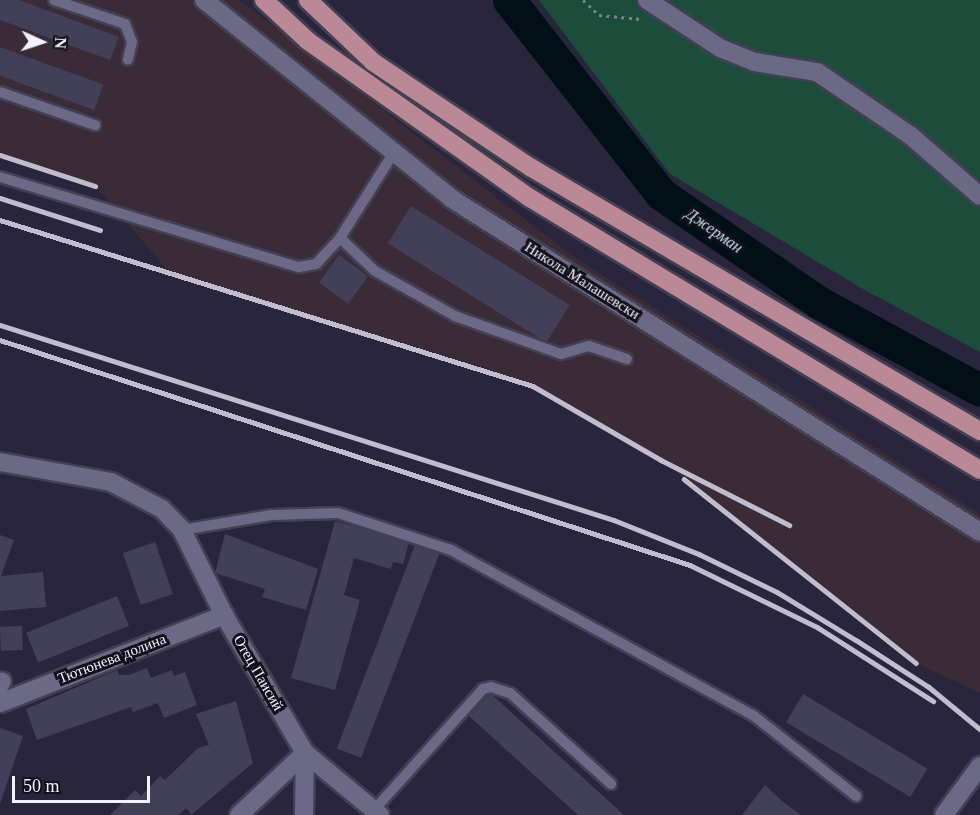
<!DOCTYPE html>
<html>
<head>
<meta charset="utf-8">
<style>
	body { margin:0 }
	#map { position:relative; width:980px; height:815px; overflow:hidden; background:#28253d; font-family:"Times New Roman",serif }
	div>[style] { position:absolute }
	[style*='--x'] { left:calc(var(--x)*1px); top:calc(var(--y)*1px); width:calc(var(--w)*1px); rotate:calc(var(--a)*1deg) }
	.industrial>* { inset:0; background:#3a2b37 }
	.green>* { inset:0; background:#1c4d3a }
	.river>* { height:33px; margin:-16.5px; padding:0 16.5px; transform-origin:16.5px; border-radius:16.5px; background:#011017 }
	.building>* { inset:0; background:#423f59; transform-origin:0 0 }
	.path>* { height:3px; margin-top:-1.5px; transform-origin:0; background:repeating-linear-gradient(90deg,#7f7d90 0 3px,transparent 0 7.5px) }
	.roads { filter:drop-shadow(2px 0 #424053) drop-shadow(-2px 0 #424053) drop-shadow(0 2px #424053) drop-shadow(0 -2px #424053) }
	.lane>* { height:10px; margin:-5px; padding:0 5px; transform-origin:5px; border-radius:5px; background:#6b6985 }
	.street>* { height:18px; margin:-9px; padding:0 9px; transform-origin:9px; border-radius:9px; background:#6b6985 }
	.primary>* { height:18px; margin:-9px; padding:0 9px; transform-origin:9px; border-radius:9px; background:#bb8896 }
	.rail>* { height:4.5px; margin:-2.25px; padding:0 2.25px; transform-origin:2.25px; border-radius:2.25px; background:#c0bece }
	span { translate:-50% -50%; white-space:nowrap; text-align:center; line-height:1.15; -webkit-text-stroke:6px #11101b; paint-order:stroke }
	.street-label { font-size:15px; color:#f2f1fe }
	.water-label { font-size:16px; color:#c6e7f6; font-style:italic }
	.north { position:absolute; left:12px; top:12px; width:60px; height:60px; -webkit-text-stroke:4px #11101b; paint-order:stroke; rotate:93deg; font-size:16px; font-weight:700; line-height:24px; text-align:center; color:#f2f1fe }
	.north::after { content:''; display:block; margin:auto; width:21px; height:27px; background:#f2f1fe; clip-path:polygon(50% 0,100% 100%,50% 72%,0 100%) }
	.scale { position:absolute; left:12px; top:776px; width:138px; height:27px; box-sizing:border-box; border:3px solid #f2f1fe; border-top:0; padding-left:8px; font-size:18px; line-height:21px; white-space:nowrap; color:#f2f1fe; -webkit-text-stroke:4px #11101b; paint-order:stroke }
</style>
</head>
<body>
<div id="map">
	<div class="industrial">
		<i style="clip-path:polygon(0 0,240px 0,577px 259px,980px 514px,980px 693px,916px 663px,661px 460px,575px 407px,489px 369px,170px 273px,95px 186px,0 155px)"></i>
	</div>
	<div class="green">
		<i style="clip-path:polygon(539px 0,980px 0,980px 352px,863px 289px,670px 174px)"></i>
	</div>
	<div class="river">
		<i style="--x:509;--y:0;--w:246;--a:51.9"></i>
		<i style="--x:661;--y:194;--w:191;--a:34.5"></i>
		<i style="--x:818;--y:302;--w:184;--a:28.5"></i>
	</div>
	<div class="building">
		<i style="clip-path:polygon(0 0,19px 0,119px 37px,110px 60px,0 20px)"></i>
		<i style="left:0;top:47px;width:110px;height:27px;rotate:20deg"></i>
		<i style="left:411px;top:206px;width:187px;height:44px;rotate:32deg"></i>
		<i style="left:339px;top:255px;width:36px;height:34px;rotate:36deg"></i>
		<i style="clip-path:polygon(335px 521px,409px 542px,403px 564px,393px 562px,391px 569px,354px 558px,344px 595px,360px 600px,335px 690px,291px 678px)"></i>
		<i style="clip-path:polygon(225px 534px,318px 569px,306px 610px,262px 597px,265px 589px,215px 573px)"></i>
		<i style="clip-path:polygon(0 535px,14px 540px,1px 576px,43px 572px,46px 607px,0 611px)"></i>
		<i style="left:155px;top:542px;width:55px;height:34px;rotate:71deg"></i>
		<i style="left:415px;top:545px;width:26px;height:218px;rotate:21deg"></i>
		<i style="left:117px;top:596px;width:32px;height:98px;rotate:68deg"></i>
		<i style="left:22px;top:626px;width:24px;height:22px;rotate:88deg"></i>
		<i style="clip-path:polygon(147px 668px,151px 678px,172px 670px,174px 676px,185px 672px,197px 705px,164px 718px,158px 703px,133px 712px,131px 707px,37px 740px,26px 709px,117px 670px,119px 675px,129px 675px)"></i>
		<i style="clip-path:polygon(490px 693px,624px 815px,578px 815px,469px 716px)"></i>
		<i style="left:803px;top:694px;width:145px;height:33px;rotate:31deg"></i>
		<i style="clip-path:polygon(236px 701px,253px 763px,191px 815px,186px 808px,178px 815px,110px 815px,135px 790px,141px 796px,160px 776px,165px 780px,198px 748px,209px 745px,196px 714px)"></i>
		<i style="clip-path:polygon(0 728px,23px 736px,0 804px)"></i>
		<i style="clip-path:polygon(765px 785px,782px 801px,801px 815px,742px 815px)"></i>
	</div>
	<div class="path">
		<i style="--x:583;--y:0;--w:22;--a:43"></i>
		<i style="--x:599;--y:15;--w:42;--a:5.4"></i>
	</div>
	<div class="roads">
		<div class="lane">
			<i style="--x:54;--y:0;--w:75;--a:18.7"></i>
			<i style="--x:125;--y:24;--w:19;--a:69"></i>
			<i style="--x:132;--y:42;--w:18;--a:103"></i>
			<i style="--x:0;--y:92;--w:101;--a:19.2"></i>
			<i style="--x:0;--y:177;--w:312;--a:16.8"></i>
			<i style="--x:299;--y:267;--w:17;--a:-10"></i>
			<i style="--x:316;--y:264;--w:35;--a:-47"></i>
			<i style="--x:340;--y:238;--w:99;--a:-57.8"></i>
			<i style="--x:340;--y:238;--w:48;--a:43.3"></i>
			<i style="--x:375;--y:271;--w:92;--a:29.4"></i>
			<i style="--x:455;--y:316;--w:113;--a:19.7"></i>
			<i style="--x:561;--y:354;--w:29;--a:-16"></i>
			<i style="--x:589;--y:346;--w:40;--a:18.9"></i>
			<i style="--x:182;--y:530;--w:91;--a:-9.5"></i>
			<i style="--x:272;--y:515;--w:66;--a:-1.7"></i>
			<i style="--x:338;--y:513;--w:119;--a:18.1"></i>
			<i style="--x:451;--y:550;--w:345;--a:28.7"></i>
			<i style="--x:754;--y:716;--w:130;--a:38.1"></i>
			<i style="--x:374;--y:810;--w:163;--a:-48"></i>
			<i style="--x:483;--y:689;--w:8;--a:-14"></i>
			<i style="--x:491;--y:687;--w:20;--a:18"></i>
			<i style="--x:510;--y:693;--w:136;--a:42"></i>
		</div>
		<div class="street">
			<i style="--x:204;--y:0;--w:318;--a:38.7"></i>
			<i style="--x:452;--y:199;--w:624;--a:32.24"></i>
			<i style="--x:647;--y:0;--w:87;--a:33.3"></i>
			<i style="--x:720;--y:48;--w:38;--a:22"></i>
			<i style="--x:755;--y:62;--w:63;--a:9.2"></i>
			<i style="--x:817;--y:72;--w:114;--a:34.2"></i>
			<i style="--x:911;--y:136;--w:91;--a:41"></i>
			<i style="--x:0;--y:462;--w:113;--a:10.2"></i>
			<i style="--x:111;--y:482;--w:58;--a:27.9"></i>
			<i style="--x:162;--y:509;--w:29;--a:46"></i>
			<i style="--x:182;--y:530;--w:95;--a:63.7"></i>
			<i style="--x:224;--y:615;--w:160;--a:59.6"></i>
			<i style="--x:305;--y:753;--w:97;--a:39.6"></i>
			<i style="--x:0;--y:685;--w:4;--a:-63"></i>
			<i style="--x:0;--y:703;--w:241;--a:-21.4"></i>
			<i style="--x:239;--y:815;--w:91;--a:-43.2"></i>
			<i style="--x:304;--y:815;--w:62;--a:-89.1"></i>
			<i style="--x:944;--y:815;--w:61;--a:-53.7"></i>
		</div>
		<div class="primary">
			<i style="--x:264;--y:0;--w:60;--a:43"></i>
			<i style="--x:308;--y:41;--w:272;--a:35.3"></i>
			<i style="--x:530;--y:198;--w:526;--a:31.15"></i>
			<i style="--x:308;--y:0;--w:90;--a:43.6"></i>
			<i style="--x:373;--y:62;--w:189;--a:33.8"></i>
			<i style="--x:530;--y:167;--w:522;--a:30.4"></i>
		</div>
	</div>
	<div class="rail">
		<i style="--x:0;--y:155;--w:100;--a:18.1"></i>
		<i style="--x:0;--y:198;--w:105;--a:17.7"></i>
		<i style="--x:0;--y:220;--w:558;--a:17.3"></i>
		<i style="--x:533;--y:386;--w:148;--a:30"></i>
		<i style="--x:661;--y:460;--w:144;--a:26.9"></i>
		<i style="--x:0;--y:325;--w:644;--a:17.62"></i>
		<i style="--x:614;--y:520;--w:92;--a:21.8"></i>
		<i style="--x:699;--y:554;--w:87;--a:26"></i>
		<i style="--x:777;--y:592;--w:92;--a:31.3"></i>
		<i style="--x:856;--y:640;--w:87;--a:32.8"></i>
		<i style="--x:929;--y:687;--w:66;--a:39.5"></i>
		<i style="--x:0;--y:340;--w:726;--a:18.06"></i>
		<i style="--x:690;--y:565;--w:141;--a:26"></i>
		<i style="--x:817;--y:627;--w:138;--a:32.5"></i>
		<i style="--x:684;--y:479;--w:296;--a:38.4"></i>
	</div>
	<div class="street-label">
		<span style="left:582px;top:281px;rotate:32deg">Никола Малашевски</span>
		<span style="left:112px;top:659px;rotate:-21deg">Тютюнева долина</span>
		<span style="left:258px;top:673px;rotate:60deg">Отец Паисий</span>
	</div>
	<div class="water-label">
		<span style="left:714px;top:231px;rotate:35deg">Джерман</span>
	</div>
	<div class="north">N</div>
	<div class="scale">50 m</div>
</div>
</body>
</html>
